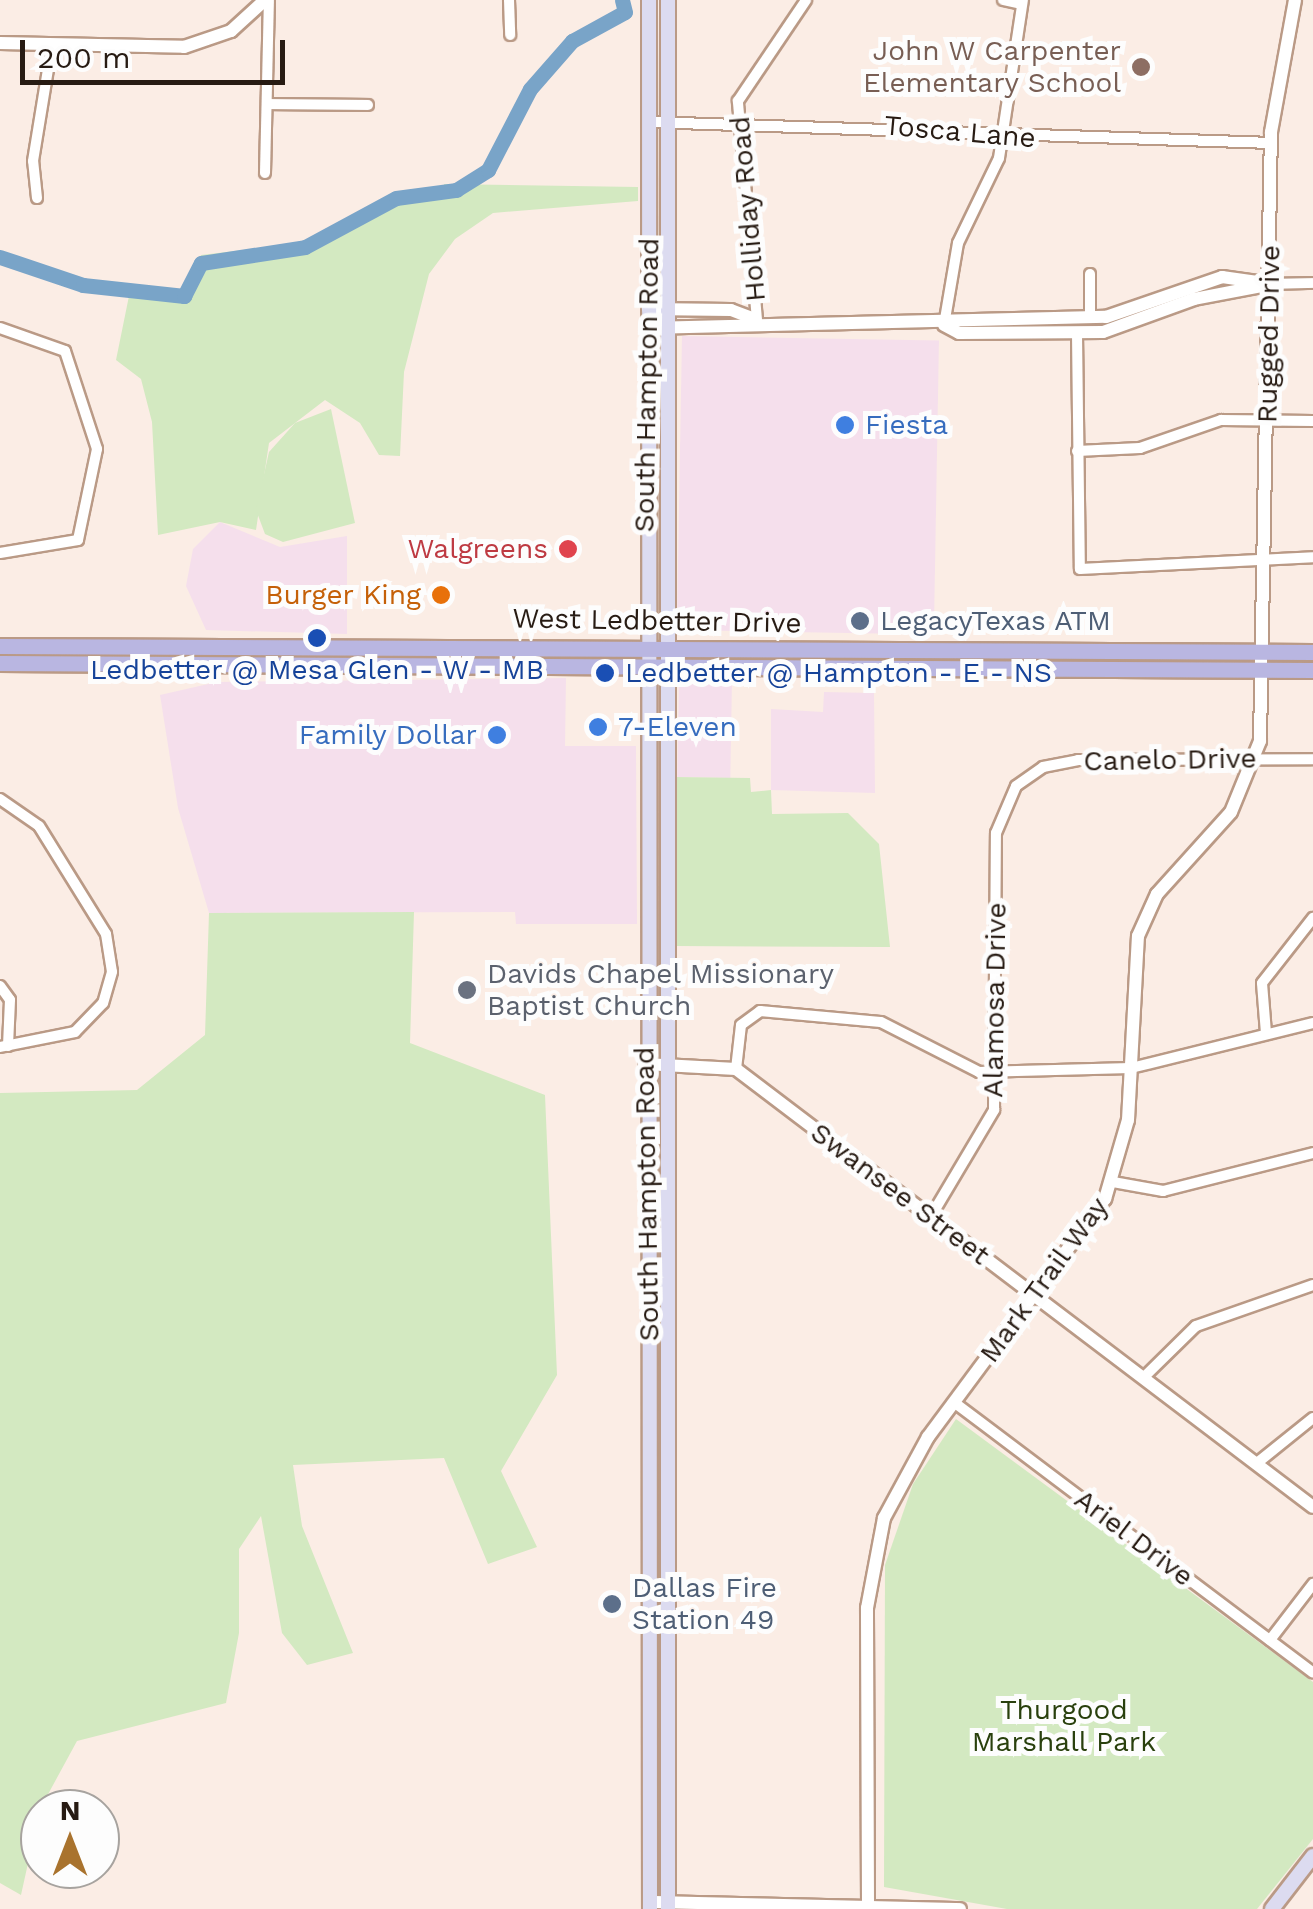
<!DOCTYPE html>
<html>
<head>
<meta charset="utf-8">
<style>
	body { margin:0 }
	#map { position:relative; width:1313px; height:1909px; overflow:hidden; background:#fbede5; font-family:"Work Sans",sans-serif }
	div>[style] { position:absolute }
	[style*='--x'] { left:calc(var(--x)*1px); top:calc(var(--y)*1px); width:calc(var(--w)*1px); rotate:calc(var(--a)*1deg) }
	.commercial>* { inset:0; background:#f5dfec; transform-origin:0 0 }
	.green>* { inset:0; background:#d3e9c1 }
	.river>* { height:15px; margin:-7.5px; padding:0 7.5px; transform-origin:7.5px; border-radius:7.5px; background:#79a4c8 }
	.roads { filter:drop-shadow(2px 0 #ba9a86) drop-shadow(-2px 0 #ba9a86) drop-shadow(0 2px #ba9a86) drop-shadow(0 -2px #ba9a86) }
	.minor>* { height:10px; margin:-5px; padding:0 5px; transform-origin:5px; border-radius:5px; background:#fff }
	.tertiary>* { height:12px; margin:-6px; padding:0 6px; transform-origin:6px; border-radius:6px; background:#fff }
	.secondary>* { height:14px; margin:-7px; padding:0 7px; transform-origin:7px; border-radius:7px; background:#dcdbf0 }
	.primary>* { height:15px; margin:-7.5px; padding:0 7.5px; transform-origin:7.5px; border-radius:7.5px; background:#b9b6e1 }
	.dots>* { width:28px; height:28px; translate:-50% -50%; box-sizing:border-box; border:5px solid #fdfdfd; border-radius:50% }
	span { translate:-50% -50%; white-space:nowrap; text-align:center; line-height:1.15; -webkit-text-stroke:10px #fdfdfd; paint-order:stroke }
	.education-label { font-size:28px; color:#785e54 }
	.right { translate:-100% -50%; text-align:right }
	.street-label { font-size:28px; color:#271b13 }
	.shop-label { font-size:28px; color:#366cbe }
	.left { translate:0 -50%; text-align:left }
	.health-label { font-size:28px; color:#be3a42 }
	.food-label { font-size:28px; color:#c56008 }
	.service-label { font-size:28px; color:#4e5e75 }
	.transit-label { font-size:28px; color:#164399 }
	.worship-label { font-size:28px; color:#5b616d }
	.park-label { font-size:28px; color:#29400d }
	.north { position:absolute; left:20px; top:1789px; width:100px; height:100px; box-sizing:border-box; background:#fdfdfd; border:2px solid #a7a39f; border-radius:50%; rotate:0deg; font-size:28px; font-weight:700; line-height:40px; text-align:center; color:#271b13 }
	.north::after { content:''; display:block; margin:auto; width:35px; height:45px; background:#a9732e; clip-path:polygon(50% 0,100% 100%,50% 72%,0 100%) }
	.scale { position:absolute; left:20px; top:40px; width:265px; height:45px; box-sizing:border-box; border:5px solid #271b13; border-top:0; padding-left:12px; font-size:30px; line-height:35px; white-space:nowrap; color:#271b13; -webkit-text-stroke:8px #fdfdfd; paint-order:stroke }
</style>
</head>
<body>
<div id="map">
	<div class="commercial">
		<i style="left:682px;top:336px;width:257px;height:294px;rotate:1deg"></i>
		<i style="clip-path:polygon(220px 522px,280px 547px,347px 536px,347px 634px,206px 630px,186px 586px,193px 549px)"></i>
		<i style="clip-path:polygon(566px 678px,565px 746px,636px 746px,637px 924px,516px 924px,515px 912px,209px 913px,178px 808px,160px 695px,217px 682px)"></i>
		<i style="left:679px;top:680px;width:53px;height:97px;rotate:1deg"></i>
		<i style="clip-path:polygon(824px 692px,874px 693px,875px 793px,771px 790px,771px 709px,823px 712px)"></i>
	</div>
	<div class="green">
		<i style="clip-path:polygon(444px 184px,638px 187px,638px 201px,493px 213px,455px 239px,429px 274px,404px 372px,400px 456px,379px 455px,360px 423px,325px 400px,269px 443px,256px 530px,220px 522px,158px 535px,152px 422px,141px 379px,116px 360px,130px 291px,183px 293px,201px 255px,310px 242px,382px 202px,444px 194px)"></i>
		<i style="clip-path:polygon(331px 409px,355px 523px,283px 542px,265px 534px,256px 510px,269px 452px,295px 423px)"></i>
		<i style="clip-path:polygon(675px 777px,750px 778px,751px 792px,771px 790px,772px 814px,848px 813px,879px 844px,890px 947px,674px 946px)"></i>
		<i style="clip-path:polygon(414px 912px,410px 1043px,545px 1095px,557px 1375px,501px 1471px,537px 1547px,488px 1564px,444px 1458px,293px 1465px,302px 1526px,353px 1653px,307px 1665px,282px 1633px,261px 1516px,239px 1549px,239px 1633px,226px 1703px,77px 1741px,40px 1809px,21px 1895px,0 1883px,0 1093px,137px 1090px,205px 1035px,209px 913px)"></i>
		<i style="clip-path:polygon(956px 1419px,1313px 1682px,1313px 1839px,1257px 1909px,1007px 1909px,884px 1887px,885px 1565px,913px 1484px)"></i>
	</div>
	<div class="river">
		<i style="--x:0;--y:257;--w:88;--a:18.6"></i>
		<i style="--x:83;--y:285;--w:102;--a:6.2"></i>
		<i style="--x:184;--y:296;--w:37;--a:-63"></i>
		<i style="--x:201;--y:263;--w:105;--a:-8.7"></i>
		<i style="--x:305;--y:247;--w:103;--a:-28.3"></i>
		<i style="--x:396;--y:198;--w:61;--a:-7.6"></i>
		<i style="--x:456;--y:190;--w:38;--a:-32"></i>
		<i style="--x:488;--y:170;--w:91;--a:-62.6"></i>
		<i style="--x:530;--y:89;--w:64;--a:-48.8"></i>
		<i style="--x:572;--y:41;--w:60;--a:-28.7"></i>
		<i style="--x:625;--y:12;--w:12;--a:-104"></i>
	</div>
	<div class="roads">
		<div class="minor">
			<i style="--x:509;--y:0;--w:35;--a:88"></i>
			<i style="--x:1003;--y:0;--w:19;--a:12"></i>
			<i style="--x:267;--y:104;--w:101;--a:0.6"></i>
			<i style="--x:649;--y:122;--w:622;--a:1.93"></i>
			<i style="--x:265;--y:173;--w:173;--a:-88.7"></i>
			<i style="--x:37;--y:198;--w:37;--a:-96"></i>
			<i style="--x:33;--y:161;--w:118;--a:-80.7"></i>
			<i style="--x:1090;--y:274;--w:43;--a:90"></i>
			<i style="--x:1272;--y:284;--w:41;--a:-1.4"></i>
			<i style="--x:757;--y:320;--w:220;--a:-95"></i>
			<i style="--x:738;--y:101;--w:122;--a:-56"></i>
			<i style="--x:944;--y:325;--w:83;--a:-80.3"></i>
			<i style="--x:958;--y:243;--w:94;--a:-64.2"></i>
			<i style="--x:999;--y:158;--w:160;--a:-81.4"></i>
			<i style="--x:0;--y:328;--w:69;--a:19.5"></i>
			<i style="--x:65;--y:351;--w:103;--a:71.9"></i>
			<i style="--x:97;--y:449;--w:93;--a:101.8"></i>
			<i style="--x:78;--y:540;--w:79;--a:170.5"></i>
			<i style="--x:1077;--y:334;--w:235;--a:89.3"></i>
			<i style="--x:1080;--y:569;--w:233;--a:-2.9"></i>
			<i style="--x:1077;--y:451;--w:63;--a:-2.7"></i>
			<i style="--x:1140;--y:448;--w:86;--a:-19.1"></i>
			<i style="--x:1221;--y:420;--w:92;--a:0.6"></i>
			<i style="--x:0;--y:799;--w:47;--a:34.7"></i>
			<i style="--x:39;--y:826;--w:127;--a:58.2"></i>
			<i style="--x:106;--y:934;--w:38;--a:81"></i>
			<i style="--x:112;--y:972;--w:32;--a:106"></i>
			<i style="--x:103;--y:1003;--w:40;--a:134"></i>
			<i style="--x:75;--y:1032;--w:76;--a:168.7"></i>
			<i style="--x:0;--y:986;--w:17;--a:54"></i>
			<i style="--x:10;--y:1000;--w:46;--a:92.5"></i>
			<i style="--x:1266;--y:1033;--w:50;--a:-94.6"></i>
			<i style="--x:1262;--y:983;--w:83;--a:-51.9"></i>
			<i style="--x:736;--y:1069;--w:44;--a:-83.5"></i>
			<i style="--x:741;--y:1025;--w:24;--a:-36"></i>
			<i style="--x:760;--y:1011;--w:121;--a:5.2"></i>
			<i style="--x:881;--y:1022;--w:110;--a:27"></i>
			<i style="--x:979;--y:1072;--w:152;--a:-1.5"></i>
			<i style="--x:1131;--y:1068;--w:187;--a:-13.9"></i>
			<i style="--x:1113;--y:1182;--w:51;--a:10.2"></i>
			<i style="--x:1163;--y:1191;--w:155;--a:-14.2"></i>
			<i style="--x:930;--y:1218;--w:126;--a:-59.3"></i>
			<i style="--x:994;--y:1110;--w:277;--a:-89.6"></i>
			<i style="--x:996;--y:833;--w:51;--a:-66.9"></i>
			<i style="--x:1016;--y:786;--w:33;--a:-35"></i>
			<i style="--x:1043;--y:767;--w:36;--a:-11"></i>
			<i style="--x:1078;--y:760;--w:235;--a:-0.2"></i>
			<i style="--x:1143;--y:1378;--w:74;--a:-44.5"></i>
			<i style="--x:1196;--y:1326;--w:124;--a:-19.3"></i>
			<i style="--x:955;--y:1403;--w:448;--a:37"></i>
			<i style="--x:1257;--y:1463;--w:72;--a:-38.8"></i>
			<i style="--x:1270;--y:1640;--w:71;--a:-52.5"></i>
		</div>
		<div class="tertiary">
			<i style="--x:0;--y:43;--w:184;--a:1.2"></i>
			<i style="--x:184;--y:47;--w:50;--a:-18.8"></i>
			<i style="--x:231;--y:31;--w:46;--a:-42.4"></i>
			<i style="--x:648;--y:309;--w:83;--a:0.7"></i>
			<i style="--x:731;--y:310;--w:25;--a:21"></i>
			<i style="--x:648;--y:328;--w:458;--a:-1.4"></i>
			<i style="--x:1106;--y:317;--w:123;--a:-19"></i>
			<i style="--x:1222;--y:277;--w:50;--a:8"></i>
			<i style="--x:1272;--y:284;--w:79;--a:169.1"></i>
			<i style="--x:1194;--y:299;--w:97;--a:160.1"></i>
			<i style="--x:1103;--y:332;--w:144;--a:179.6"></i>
			<i style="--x:959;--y:333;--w:17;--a:-152"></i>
			<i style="--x:645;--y:1064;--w:91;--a:3.1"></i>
			<i style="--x:736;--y:1069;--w:724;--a:37.2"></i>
			<i style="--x:650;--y:1902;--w:310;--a:1.3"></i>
			<i style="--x:868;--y:1902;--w:294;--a:-90.2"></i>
			<i style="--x:867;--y:1608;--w:92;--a:-79.3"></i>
			<i style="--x:884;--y:1518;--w:92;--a:-61.5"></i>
			<i style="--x:928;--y:1437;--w:297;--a:-53.4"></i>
			<i style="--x:1105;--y:1199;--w:82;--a:-73.8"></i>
			<i style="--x:1128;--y:1120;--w:184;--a:-86.9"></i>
			<i style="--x:1138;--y:936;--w:46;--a:-65.7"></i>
			<i style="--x:1157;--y:894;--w:110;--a:-47.9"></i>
			<i style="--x:1231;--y:812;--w:77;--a:-67.8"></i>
			<i style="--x:1260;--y:741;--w:609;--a:-88.97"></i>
			<i style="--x:1271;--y:132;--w:134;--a:-79.7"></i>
		</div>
		<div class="secondary">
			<i style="--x:649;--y:0;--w:1909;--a:89.97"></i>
			<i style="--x:668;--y:0;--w:1909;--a:90"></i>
			<i style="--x:1272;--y:1909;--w:67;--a:-52.3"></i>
		</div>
		<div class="primary">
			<i style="--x:0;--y:646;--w:1313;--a:0.26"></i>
			<i style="--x:0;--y:663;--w:1313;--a:0.31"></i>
		</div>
	</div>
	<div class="dots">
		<i style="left:1141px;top:67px;background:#8d6e63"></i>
		<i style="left:845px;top:425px;background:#3f7fe0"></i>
		<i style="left:568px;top:549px;background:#e0444e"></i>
		<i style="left:441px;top:595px;background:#e8710a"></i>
		<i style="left:860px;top:621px;background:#5c6f8a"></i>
		<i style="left:317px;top:638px;background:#1a4fb4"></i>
		<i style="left:605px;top:673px;background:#1a4fb4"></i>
		<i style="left:598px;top:727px;background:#3f7fe0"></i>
		<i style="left:497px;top:735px;background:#3f7fe0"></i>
		<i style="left:467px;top:990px;background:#6b7280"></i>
		<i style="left:612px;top:1604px;background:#5c6f8a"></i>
	</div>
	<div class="education-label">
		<span class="right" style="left:1121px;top:67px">John W Carpenter<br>Elementary School</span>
	</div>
	<div class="street-label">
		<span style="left:960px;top:132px;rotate:5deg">Tosca Lane</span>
		<span style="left:748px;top:209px;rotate:-95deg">Holliday Road</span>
		<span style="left:1269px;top:334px;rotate:-89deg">Rugged Drive</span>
		<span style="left:647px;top:385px;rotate:-89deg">South Hampton Road</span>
		<span style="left:657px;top:621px;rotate:1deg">West Ledbetter Drive</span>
		<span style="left:1170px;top:760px;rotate:-1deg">Canelo Drive</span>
		<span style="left:995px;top:1000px;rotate:-89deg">Alamosa Drive</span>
		<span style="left:647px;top:1194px;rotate:-91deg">South Hampton Road</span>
		<span style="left:900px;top:1194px;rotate:37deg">Swansee Street</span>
		<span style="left:1044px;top:1280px;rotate:-54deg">Mark Trail Way</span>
		<span style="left:1134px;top:1538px;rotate:37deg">Ariel Drive</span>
	</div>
	<div class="shop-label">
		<span class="left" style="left:865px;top:425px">Fiesta</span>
		<span class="left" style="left:618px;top:727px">7-Eleven</span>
		<span class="right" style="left:477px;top:735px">Family Dollar</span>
	</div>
	<div class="health-label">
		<span class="right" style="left:548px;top:549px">Walgreens</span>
	</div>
	<div class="food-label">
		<span class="right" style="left:421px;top:595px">Burger King</span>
	</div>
	<div class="service-label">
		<span class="left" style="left:880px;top:621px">LegacyTexas ATM</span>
		<span class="left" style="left:632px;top:1604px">Dallas Fire<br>Station 49</span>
	</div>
	<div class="transit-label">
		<span style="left:317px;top:670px">Ledbetter @ Mesa Glen - W - MB</span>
		<span class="left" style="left:625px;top:673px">Ledbetter @ Hampton - E - NS</span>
	</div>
	<div class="worship-label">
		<span class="left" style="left:487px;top:990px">Davids Chapel Missionary<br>Baptist Church</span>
	</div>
	<div class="park-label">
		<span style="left:1064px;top:1726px">Thurgood<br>Marshall Park</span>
	</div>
	<div class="north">N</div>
	<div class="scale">200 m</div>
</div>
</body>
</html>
